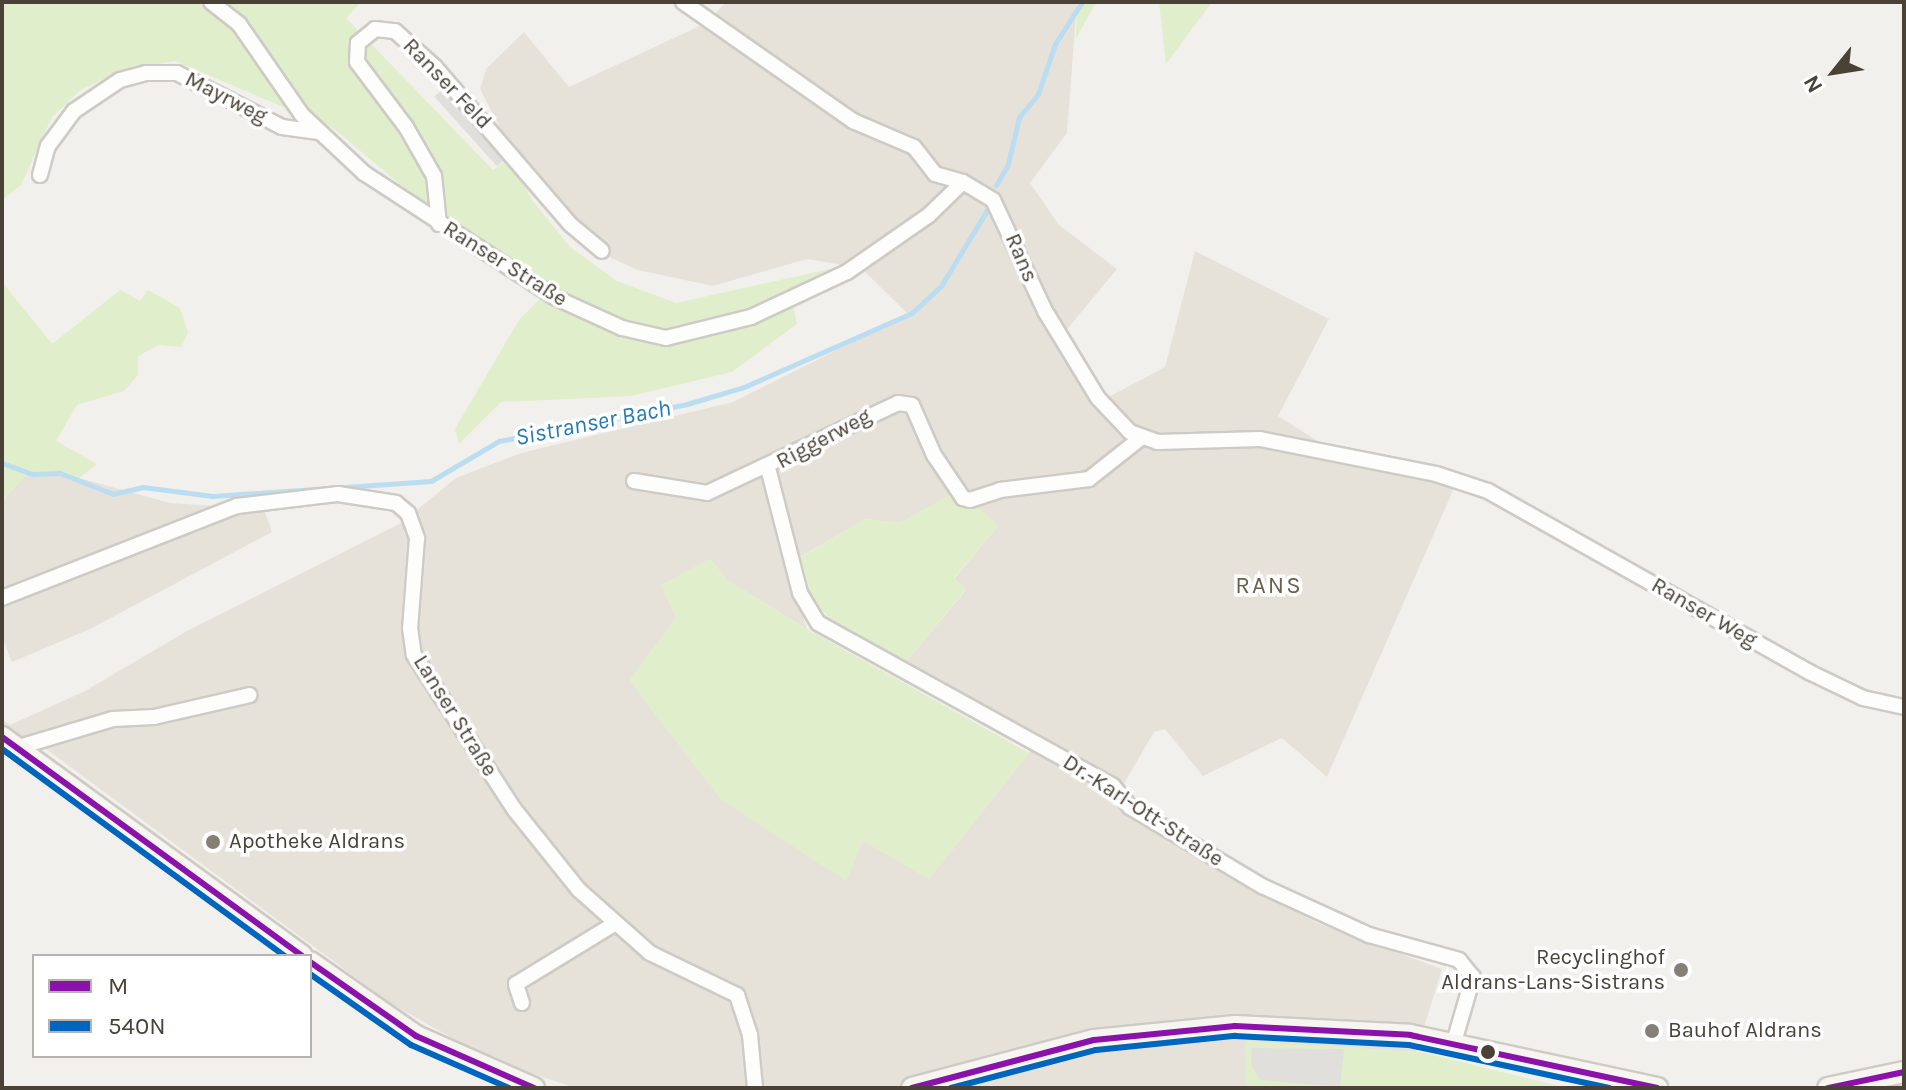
<!DOCTYPE html>
<html>
<head>
<meta charset="utf-8">
<style>
	body { margin:0 }
	#map { position:relative; width:1906px; height:1090px; overflow:hidden; background:#f2f0ec; font-family:Karla,sans-serif }
	div>[style] { position:absolute }
	[style*='--x'] { left:calc(var(--x)*1px); top:calc(var(--y)*1px); width:calc(var(--w)*1px); rotate:calc(var(--a)*1deg) }
	.residential>* { inset:0; background:#e7e2d9 }
	.green>* { inset:0; background:#e0eecb }
	.parking>* { inset:0; background:#e1dfdc; transform-origin:0 0 }
	.stream>* { height:5px; margin:-2.5px; padding:0 2.5px; transform-origin:2.5px; border-radius:2.5px; background:#baddf2 }
	.roads { filter:drop-shadow(2px 0 #cecbc6) drop-shadow(-2px 0 #cecbc6) drop-shadow(0 2px #cecbc6) drop-shadow(0 -2px #cecbc6) }
	.street>* { height:14px; margin:-7px; padding:0 7px; transform-origin:7px; border-radius:7px; background:#fdfdfc }
	.secondary>* { height:20px; margin:-10px; padding:0 10px; transform-origin:10px; border-radius:10px; background:#f7f5ef }
	.bus-1>* { height:6px; margin:-3px; padding:0 3px; transform-origin:3px; border-radius:3px; background:#8a12aa }
	.bus-2>* { height:6px; margin:-3px; padding:0 3px; transform-origin:3px; border-radius:3px; background:#0065bd }
	.dots>* { width:22px; height:22px; translate:-50% -50%; box-sizing:border-box; border:4px solid #fff; border-radius:50% }
	span { translate:-50% -50%; white-space:nowrap; text-align:center; line-height:1.15; -webkit-text-stroke:7px #fff; paint-order:stroke }
	.street-label { font-size:22px; color:#4a4237 }
	.poi-label { font-size:22px; color:#4a4237 }
	.left { translate:0 -50%; text-align:left }
	.right { translate:-100% -50%; text-align:right }
	.water-label { font-size:24px; color:#277bb4; font-style:italic }
	.neighbourhood-label { font-size:24px; color:#6d5f4d; letter-spacing:2px }
	.frame { position:absolute; inset:0; border:4px solid #4a4237; pointer-events:none }
	.legend { position:absolute; left:32px; top:954px; width:280px; height:104px; box-sizing:border-box; background:#fff; border:2px solid #b7b3af; margin:0; padding:10px 14px; list-style:none; font-size:24px; color:#4a4237 }
	.legend li { display:flex; align-items:center; gap:16px; height:40px }
	.legend b { width:40px; border:2px solid #b7b3af }
	.north { position:absolute; left:1794px; top:32px; width:80px; height:80px; -webkit-text-stroke:6px #fff; paint-order:stroke; rotate:240deg; font-size:22px; font-weight:700; line-height:32px; text-align:center; color:#4a4237 }
	.north::after { content:''; display:block; margin:auto; width:28px; height:36px; background:#4a4237; clip-path:polygon(50% 0,100% 100%,50% 72%,0 100%) }
</style>
</head>
<body>
<div id="map">
	<div class="residential">
		<i style="clip-path:polygon(evenodd,726px 2px,1077px 2px,1067px 133px,1030px 183px,1059px 225px,1117px 269px,1064px 333px,1105px 399px,1165px 367px,1195px 251px,1329px 319px,1278px 416px,1324px 445px,1455px 486px,1327px 777px,1282px 738px,1203px 776px,1165px 729px,1154px 732px,1112px 804px,1317px 923px,1442px 969px,1415px 1056px,1553px 1088px,576px 1088px,491px 1060px,390px 1003px,46px 749px,2px 735px,2px 720px,10px 725px,85px 691px,187px 631px,401px 523px,456px 478px,521px 453px,733px 402px,908px 314px,861px 268px,807px 259px,713px 286px,638px 270px,596px 251px,532px 189px,480px 89px,486px 69px,524px 32px,569px 87px,706px 23px,726px 2px,952px 494px,998px 526px,954px 579px,966px 590px,904px 664px,1040px 739px,929px 879px,863px 840px,846px 880px,676px 618px,662px 585px,710px 559px,727px 580px,807px 629px,786px 565px,866px 519px,900px 523px,952px 494px)"></i>
		<i style="clip-path:polygon(29px 472px,79px 478px,170px 503px,264px 509px,272px 532px,90px 629px,12px 662px,2px 637px,2px 501px)"></i>
	</div>
	<div class="green">
		<i style="clip-path:polygon(2px 2px,361px 2px,346px 18px,493px 170px,510px 159px,532px 200px,570px 247px,617px 281px,676px 303px,830px 269px,790px 289px,797px 324px,732px 372px,631px 396px,501px 402px,459px 444px,455px 429px,519px 320px,551px 288px,452px 228px,333px 128px,175px 61px,122px 70px,81px 90px,52px 117px,21px 185px,2px 200px)"></i>
		<i style="clip-path:polygon(1077px 2px,1096px 2px,1076px 39px)"></i>
		<i style="clip-path:polygon(1159px 2px,1212px 2px,1166px 64px)"></i>
		<i style="clip-path:polygon(2px 282px,52px 344px,120px 290px,140px 301px,148px 290px,180px 308px,188px 333px,181px 347px,159px 345px,138px 356px,138px 375px,124px 391px,77px 405px,56px 441px,97px 464px,79px 478px,29px 472px,2px 501px)"></i>
		<i style="clip-path:polygon(952px 494px,979px 507px,998px 526px,954px 578px,966px 589px,904px 664px,829px 619px,811px 596px,801px 557px,866px 519px,900px 523px)"></i>
		<i style="clip-path:polygon(710px 559px,727px 580px,807px 629px,1029px 753px,929px 879px,863px 841px,846px 881px,720px 799px,629px 680px,676px 618px,661px 585px)"></i>
		<i style="clip-path:polygon(1245px 1041px,1421px 1052px,1567px 1088px,1246px 1088px)"></i>
	</div>
	<div class="parking">
		<i style="left:444px;top:88px;width:94px;height:13px;rotate:48deg"></i>
		<i style="clip-path:polygon(1252px 1048px,1344px 1049px,1340px 1087px,1260px 1080px,1251px 1065px)"></i>
	</div>
	<div class="stream">
		<i style="--x:996;--y:185;--w:24;--a:-60"></i>
		<i style="--x:1008;--y:164;--w:48;--a:-76.8"></i>
		<i style="--x:1019;--y:117;--w:30;--a:-50"></i>
		<i style="--x:1038;--y:94;--w:53;--a:-71.2"></i>
		<i style="--x:1055;--y:44;--w:50;--a:-57.3"></i>
		<i style="--x:2;--y:463;--w:33;--a:20"></i>
		<i style="--x:33;--y:474;--w:27;--a:-2"></i>
		<i style="--x:60;--y:473;--w:57;--a:21.6"></i>
		<i style="--x:113;--y:494;--w:31;--a:-13"></i>
		<i style="--x:143;--y:487;--w:70;--a:7.4"></i>
		<i style="--x:212;--y:496;--w:220;--a:-3.9"></i>
		<i style="--x:431;--y:481;--w:79;--a:-30.5"></i>
		<i style="--x:499;--y:441;--w:192;--a:-11.1"></i>
		<i style="--x:687;--y:404;--w:59;--a:-16.6"></i>
		<i style="--x:744;--y:387;--w:184;--a:-23.8"></i>
		<i style="--x:912;--y:313;--w:40;--a:-43"></i>
		<i style="--x:941;--y:286;--w:89;--a:-58.8"></i>
	</div>
	<div class="roads">
		<div class="street">
			<i style="--x:211;--y:2;--w:36;--a:38"></i>
			<i style="--x:239;--y:24;--w:111;--a:55.3"></i>
			<i style="--x:302;--y:115;--w:85;--a:43.1"></i>
			<i style="--x:364;--y:173;--w:227;--a:33.1"></i>
			<i style="--x:554;--y:297;--w:75;--a:24.5"></i>
			<i style="--x:622;--y:328;--w:45;--a:12.8"></i>
			<i style="--x:666;--y:338;--w:88;--a:-13.9"></i>
			<i style="--x:751;--y:317;--w:106;--a:-25.1"></i>
			<i style="--x:847;--y:272;--w:100;--a:-34.8"></i>
			<i style="--x:929;--y:215;--w:47;--a:-44.1"></i>
			<i style="--x:963;--y:182;--w:35;--a:31"></i>
			<i style="--x:993;--y:200;--w:123;--a:64.9"></i>
			<i style="--x:1045;--y:311;--w:102;--a:58.7"></i>
			<i style="--x:1098;--y:398;--w:47;--a:46.7"></i>
			<i style="--x:1130;--y:432;--w:29;--a:20"></i>
			<i style="--x:1157;--y:442;--w:103;--a:-1.7"></i>
			<i style="--x:1260;--y:439;--w:179;--a:11.2"></i>
			<i style="--x:1436;--y:474;--w:55;--a:18.1"></i>
			<i style="--x:1488;--y:491;--w:369;--a:29.4"></i>
			<i style="--x:1809;--y:672;--w:60;--a:25.7"></i>
			<i style="--x:1863;--y:698;--w:42;--a:12.4"></i>
			<i style="--x:683;--y:2;--w:208;--a:35"></i>
			<i style="--x:853;--y:121;--w:66;--a:23.1"></i>
			<i style="--x:914;--y:147;--w:34;--a:52"></i>
			<i style="--x:935;--y:174;--w:29;--a:16"></i>
			<i style="--x:40;--y:175;--w:30;--a:-75"></i>
			<i style="--x:48;--y:146;--w:44;--a:-53.4"></i>
			<i style="--x:74;--y:111;--w:55;--a:-34"></i>
			<i style="--x:120;--y:80;--w:27;--a:-15"></i>
			<i style="--x:146;--y:73;--w:31;--a:0"></i>
			<i style="--x:177;--y:73;--w:118;--a:27.2"></i>
			<i style="--x:282;--y:127;--w:37;--a:8"></i>
			<i style="--x:439;--y:224;--w:48;--a:-95.9"></i>
			<i style="--x:434;--y:176;--w:56;--a:-119.7"></i>
			<i style="--x:406;--y:127;--w:81;--a:-127"></i>
			<i style="--x:357;--y:62;--w:19;--a:-87"></i>
			<i style="--x:358;--y:43;--w:22;--a:-39"></i>
			<i style="--x:375;--y:29;--w:20;--a:6"></i>
			<i style="--x:395;--y:31;--w:54;--a:42"></i>
			<i style="--x:435;--y:67;--w:208;--a:49.3"></i>
			<i style="--x:571;--y:225;--w:40;--a:40"></i>
			<i style="--x:768;--y:468;--w:129;--a:75.6"></i>
			<i style="--x:800;--y:593;--w:35;--a:59"></i>
			<i style="--x:818;--y:623;--w:337;--a:28.9"></i>
			<i style="--x:1113;--y:786;--w:27;--a:51"></i>
			<i style="--x:1130;--y:807;--w:154;--a:30.9"></i>
			<i style="--x:1262;--y:886;--w:118;--a:24.6"></i>
			<i style="--x:1369;--y:935;--w:93;--a:15.5"></i>
			<i style="--x:1459;--y:960;--w:22;--a:51"></i>
			<i style="--x:1473;--y:977;--w:68;--a:106.3"></i>
			<i style="--x:634;--y:481;--w:74;--a:9.3"></i>
			<i style="--x:707;--y:493;--w:211;--a:-25.2"></i>
			<i style="--x:898;--y:403;--w:14;--a:8"></i>
			<i style="--x:912;--y:405;--w:55;--a:66.3"></i>
			<i style="--x:934;--y:455;--w:52;--a:56"></i>
			<i style="--x:963;--y:498;--w:7;--a:16"></i>
			<i style="--x:970;--y:500;--w:32;--a:-18"></i>
			<i style="--x:1000;--y:490;--w:90;--a:-7"></i>
			<i style="--x:1089;--y:479;--w:66;--a:-38.3"></i>
			<i style="--x:2;--y:598;--w:252;--a:-21.4"></i>
			<i style="--x:237;--y:506;--w:102;--a:-6.8"></i>
			<i style="--x:338;--y:494;--w:59;--a:8.8"></i>
			<i style="--x:396;--y:503;--w:16;--a:40"></i>
			<i style="--x:408;--y:513;--w:27;--a:70"></i>
			<i style="--x:417;--y:538;--w:90;--a:94.4"></i>
			<i style="--x:410;--y:628;--w:27;--a:82"></i>
			<i style="--x:414;--y:655;--w:184;--a:57"></i>
			<i style="--x:514;--y:809;--w:104;--a:51.3"></i>
			<i style="--x:579;--y:890;--w:95;--a:41.6"></i>
			<i style="--x:650;--y:953;--w:97;--a:25.8"></i>
			<i style="--x:737;--y:995;--w:42;--a:72"></i>
			<i style="--x:750;--y:1035;--w:53;--a:84.6"></i>
			<i style="--x:19;--y:747;--w:98;--a:-16.6"></i>
			<i style="--x:113;--y:719;--w:41;--a:-2.8"></i>
			<i style="--x:154;--y:717;--w:98;--a:-12.9"></i>
			<i style="--x:522;--y:1003;--w:20;--a:-108"></i>
			<i style="--x:516;--y:984;--w:115;--a:-31.5"></i>
		</div>
		<div class="secondary">
			<i style="--x:2;--y:737;--w:371;--a:36.1"></i>
			<i style="--x:310;--y:962;--w:129;--a:34.9"></i>
			<i style="--x:416;--y:1036;--w:129;--a:23.8"></i>
			<i style="--x:912;--y:1088;--w:188;--a:-14.8"></i>
			<i style="--x:1094;--y:1040;--w:142;--a:-5.7"></i>
			<i style="--x:1235;--y:1026;--w:175;--a:2.9"></i>
			<i style="--x:1410;--y:1035;--w:253;--a:12.1"></i>
			<i style="--x:1828;--y:1088;--w:78;--a:-11.9"></i>
		</div>
	</div>
	<div class="bus-1">
		<i style="--x:2;--y:737;--w:371;--a:36.1"></i>
		<i style="--x:310;--y:962;--w:129;--a:34.9"></i>
		<i style="--x:416;--y:1036;--w:129;--a:23.8"></i>
		<i style="--x:912;--y:1088;--w:188;--a:-14.8"></i>
		<i style="--x:1094;--y:1040;--w:142;--a:-5.7"></i>
		<i style="--x:1235;--y:1026;--w:175;--a:2.9"></i>
		<i style="--x:1410;--y:1035;--w:253;--a:12.1"></i>
		<i style="--x:1828;--y:1088;--w:78;--a:-11.9"></i>
	</div>
	<div class="bus-2">
		<i style="--x:2;--y:749;--w:351;--a:36.2"></i>
		<i style="--x:310;--y:974;--w:123;--a:35.1"></i>
		<i style="--x:411;--y:1045;--w:107;--a:23.7"></i>
		<i style="--x:951;--y:1088;--w:150;--a:-14.7"></i>
		<i style="--x:1096;--y:1050;--w:140;--a:-5.8"></i>
		<i style="--x:1235;--y:1036;--w:174;--a:3"></i>
		<i style="--x:1409;--y:1045;--w:205;--a:12.1"></i>
	</div>
	<div class="dots">
		<i style="left:213px;top:842px;background:#857f76"></i>
		<i style="left:1681px;top:970px;background:#857f76"></i>
		<i style="left:1652px;top:1031px;background:#857f76"></i>
		<i style="left:1488px;top:1052px;background:#4a4237"></i>
	</div>
	<div class="street-label">
		<span style="left:447px;top:84px;rotate:46deg">Ranser Feld</span>
		<span style="left:226px;top:98px;rotate:27deg">Mayrweg</span>
		<span style="left:1021px;top:258px;rotate:67deg">Rans</span>
		<span style="left:505px;top:264px;rotate:32deg">Ranser Straße</span>
		<span style="left:824px;top:439px;rotate:-28deg">Riggerweg</span>
		<span style="left:1704px;top:613px;rotate:30deg">Ranser Weg</span>
		<span style="left:455px;top:716px;rotate:58deg">Lanser Straße</span>
		<span style="left:1143px;top:811px;rotate:33deg">Dr.-Karl-Ott-Straße</span>
	</div>
	<div class="poi-label">
		<span class="left" style="left:229px;top:842px">Apotheke Aldrans</span>
		<span class="right" style="left:1665px;top:970px">Recyclinghof<br>Aldrans-Lans-Sistrans</span>
		<span class="left" style="left:1668px;top:1031px">Bauhof Aldrans</span>
	</div>
	<div class="water-label">
		<span style="left:593px;top:423px;rotate:-11deg">Sistranser Bach</span>
	</div>
	<div class="neighbourhood-label">
		<span style="left:1269px;top:586px">RANS</span>
	</div>
	<div class="frame"></div>
	<ul class="legend">
	<li><b style="height:10px;background:#8a12aa"></b>M</li>
	<li><b style="height:10px;background:#0065bd"></b>540N</li>
	</ul>
	<div class="north">N</div>
</div>
</body>
</html>
